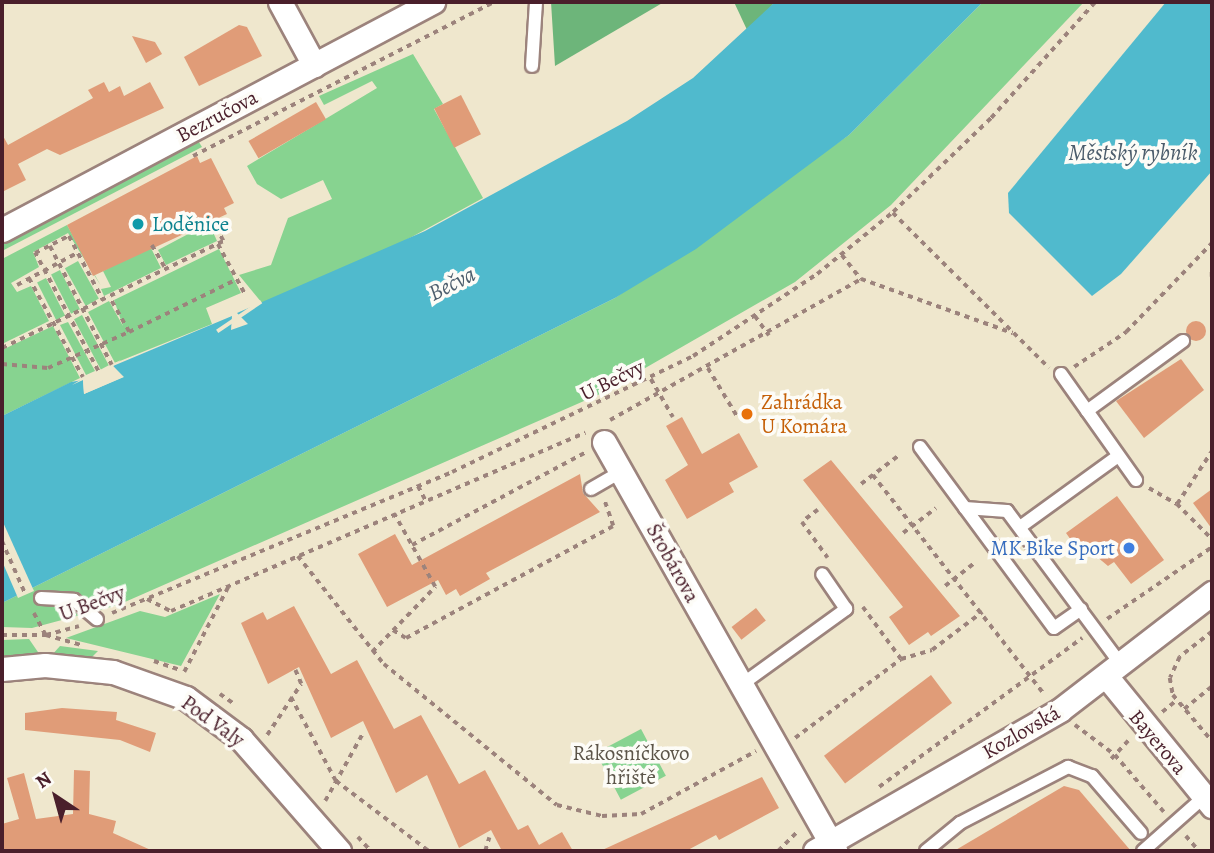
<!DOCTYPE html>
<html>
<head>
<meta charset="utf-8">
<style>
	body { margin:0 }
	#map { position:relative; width:1214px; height:853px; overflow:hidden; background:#efe7cd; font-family:Alegreya,serif }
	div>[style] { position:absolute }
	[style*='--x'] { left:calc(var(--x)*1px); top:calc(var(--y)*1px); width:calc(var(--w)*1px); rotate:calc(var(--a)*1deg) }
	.green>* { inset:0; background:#87d390; transform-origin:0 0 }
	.forest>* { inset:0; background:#6db57a }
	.water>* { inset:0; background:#50bacd }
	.pier>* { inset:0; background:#efe7cd; transform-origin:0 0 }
	.building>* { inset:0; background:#e09c78; transform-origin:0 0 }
	.round { border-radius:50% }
	.path>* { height:3.5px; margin-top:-1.75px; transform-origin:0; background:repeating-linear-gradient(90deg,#9c837c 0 5px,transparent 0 10px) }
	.roads { filter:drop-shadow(2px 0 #9c837c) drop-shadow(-2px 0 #9c837c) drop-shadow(0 2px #9c837c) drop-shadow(0 -2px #9c837c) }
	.service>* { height:12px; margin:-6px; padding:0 6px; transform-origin:6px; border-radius:6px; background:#fff }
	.minor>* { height:23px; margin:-11.5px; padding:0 11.5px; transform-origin:11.5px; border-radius:11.5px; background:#fff }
	.dots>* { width:19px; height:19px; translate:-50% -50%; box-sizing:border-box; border:4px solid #fdfcf7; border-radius:50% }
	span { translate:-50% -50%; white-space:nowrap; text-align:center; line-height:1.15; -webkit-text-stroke:7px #fdfcf7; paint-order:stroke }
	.street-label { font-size:21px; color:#4a1f2b }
	.culture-label { font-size:21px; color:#0d838f }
	.left { translate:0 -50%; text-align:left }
	.food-label { font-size:21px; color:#c56008 }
	.shop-label { font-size:21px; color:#366cbe }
	.right { translate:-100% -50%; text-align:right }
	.park-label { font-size:21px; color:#5c5549 }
	.water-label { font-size:23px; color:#4c5d6c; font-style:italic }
	.frame { position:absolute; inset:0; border:4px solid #4a1f2b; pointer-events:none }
	.north { position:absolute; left:21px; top:762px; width:70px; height:70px; -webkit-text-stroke:5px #fdfcf7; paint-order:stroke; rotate:324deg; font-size:19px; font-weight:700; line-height:28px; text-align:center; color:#4a1f2b }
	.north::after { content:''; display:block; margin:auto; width:24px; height:32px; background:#4a1f2b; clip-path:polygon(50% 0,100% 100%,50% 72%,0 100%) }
</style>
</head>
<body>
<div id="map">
	<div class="green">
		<i style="clip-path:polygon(983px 2px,1084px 2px,891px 205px,795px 282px,600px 394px,118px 605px,32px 628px,2px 627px,2px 603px,615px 298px,849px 135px)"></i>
		<i style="clip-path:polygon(413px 54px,443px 104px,434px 109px,483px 198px,375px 257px,262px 303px,239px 275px,271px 265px,288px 218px,332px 199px,323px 180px,281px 199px,257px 184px,247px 166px,377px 88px,372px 81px,324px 105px,319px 96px)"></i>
		<i style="clip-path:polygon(197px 139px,202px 147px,2px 251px,2px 242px)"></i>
		<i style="clip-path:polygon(209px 223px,217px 241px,166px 265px,158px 250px)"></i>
		<i style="clip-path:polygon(67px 225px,101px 286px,68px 233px,33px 252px,39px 267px,11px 283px,17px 292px,31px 286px,49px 321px,2px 344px,2px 259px)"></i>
		<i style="clip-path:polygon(150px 246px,161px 268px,104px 296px,101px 289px,111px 287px,103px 271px)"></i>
		<i style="clip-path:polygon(219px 249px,241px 293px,206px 308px,212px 324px,115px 363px,88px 312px,109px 301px,123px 326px,114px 300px)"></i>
		<i style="left:78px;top:261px;width:43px;height:15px;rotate:61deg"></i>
		<i style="left:60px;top:270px;width:44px;height:10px;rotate:63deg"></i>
		<i style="left:46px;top:278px;width:42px;height:10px;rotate:63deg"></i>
		<i style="left:82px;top:315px;width:57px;height:9px;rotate:62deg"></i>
		<i style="clip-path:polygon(68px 322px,95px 371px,86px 375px,60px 325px)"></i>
		<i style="clip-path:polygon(53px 326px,80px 378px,2px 416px,2px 350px)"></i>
		<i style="clip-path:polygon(220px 594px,181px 666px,66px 638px,140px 611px,165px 617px)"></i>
		<i style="clip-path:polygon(29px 639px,40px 655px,2px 657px,2px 640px)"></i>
		<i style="clip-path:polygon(60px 646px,98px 651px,92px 657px,52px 655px)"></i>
		<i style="left:641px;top:729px;width:53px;height:51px;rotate:62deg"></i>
	</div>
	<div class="forest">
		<i style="clip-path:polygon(551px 2px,664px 2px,555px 66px)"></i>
		<i style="clip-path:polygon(734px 2px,775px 2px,748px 32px)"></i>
	</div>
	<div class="water">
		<i style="clip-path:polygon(775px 2px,983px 2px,849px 135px,696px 249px,615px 298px,2px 603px,2px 416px,71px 382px,83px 380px,84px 394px,123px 377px,113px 366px,232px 316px,231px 330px,248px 324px,237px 313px,425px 231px,627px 121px,693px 78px)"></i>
		<i style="clip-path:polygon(1166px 2px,1212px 2px,1212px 171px,1121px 274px,1092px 296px,1009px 213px,1008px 193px)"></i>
	</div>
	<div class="pier">
		<i style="left:260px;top:300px;width:4px;height:53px;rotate:56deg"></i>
		<i style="clip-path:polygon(121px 360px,113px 366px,124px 377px,84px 394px,83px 380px,72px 385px,85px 377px,85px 390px,116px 377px,110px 365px)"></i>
		<i style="clip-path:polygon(2px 520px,34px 591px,18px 598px,2px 561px)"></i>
	</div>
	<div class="building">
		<i style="clip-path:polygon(239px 25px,247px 27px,262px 56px,199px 86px,184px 57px)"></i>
		<i style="clip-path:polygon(132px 36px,155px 42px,162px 54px,146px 63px)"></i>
		<i style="clip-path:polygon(104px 82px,109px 92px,120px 86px,124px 96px,150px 82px,164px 108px,60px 155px,47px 149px,18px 164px,26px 180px,2px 192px,2px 134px,8px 145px,93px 98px,88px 90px)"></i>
		<i style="left:461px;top:95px;width:44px;height:30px;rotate:63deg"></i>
		<i style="left:316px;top:102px;width:20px;height:78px;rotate:60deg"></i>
		<i style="clip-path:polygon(197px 156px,200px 163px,211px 158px,234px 203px,224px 208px,227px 214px,93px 276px,67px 225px)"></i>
		<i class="round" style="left:1186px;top:321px;width:20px;height:20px"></i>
		<i style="clip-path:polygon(1181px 359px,1204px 390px,1144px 438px,1116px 401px)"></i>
		<i style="clip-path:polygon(682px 417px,702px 454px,739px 433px,758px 467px,729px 483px,734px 492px,687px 519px,665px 480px,688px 465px,666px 426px)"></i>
		<i style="clip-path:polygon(831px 460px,960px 616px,931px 636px,928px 632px,909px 645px,889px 617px,903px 607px,803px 480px)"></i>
		<i style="clip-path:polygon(580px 474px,583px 493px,600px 512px,486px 573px,490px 579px,460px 596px,456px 589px,446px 595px,438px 580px,387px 607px,358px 554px,395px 534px,412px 565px)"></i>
		<i style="clip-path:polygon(1212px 489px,1212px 529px,1193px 503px)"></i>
		<i style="clip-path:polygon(1117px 496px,1164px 560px,1131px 584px,1114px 562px,1108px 566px,1084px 546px,1078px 550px,1066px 533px)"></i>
		<i style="clip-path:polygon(294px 606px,331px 674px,357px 660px,394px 729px,421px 715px,459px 784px,485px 770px,518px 830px,528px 825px,539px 845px,562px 832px,573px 851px,502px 851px,491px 830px,459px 848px,427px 775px,396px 793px,363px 721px,331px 738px,299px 667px,268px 684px,241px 623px,263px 612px,267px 620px)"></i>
		<i style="left:756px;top:608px;width:16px;height:31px;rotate:52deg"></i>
		<i style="left:931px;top:675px;width:35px;height:134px;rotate:53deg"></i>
		<i style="clip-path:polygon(62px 708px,117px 712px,116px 720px,156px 733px,150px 752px,120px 740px,25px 730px,25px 713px)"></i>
		<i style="clip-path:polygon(74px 770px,90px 771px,89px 814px,116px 821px,113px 833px,153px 851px,2px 851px,2px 824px,19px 819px,7px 778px,24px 773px,36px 819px,73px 814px)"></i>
		<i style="clip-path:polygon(762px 777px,779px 808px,719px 840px,716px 835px,686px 851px,600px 851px)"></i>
		<i style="clip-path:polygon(1064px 786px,1079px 790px,1131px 851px,954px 851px)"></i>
	</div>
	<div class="path">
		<i style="--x:193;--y:156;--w:338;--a:-27.1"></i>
		<i style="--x:893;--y:213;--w:220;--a:44.8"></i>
		<i style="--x:218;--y:244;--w:57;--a:61.6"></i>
		<i style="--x:152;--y:245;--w:28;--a:60"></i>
		<i style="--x:50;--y:246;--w:134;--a:62.5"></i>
		<i style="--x:842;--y:255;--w:31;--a:52"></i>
		<i style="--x:861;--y:279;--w:161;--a:19.6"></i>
		<i style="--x:1212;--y:272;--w:5;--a:90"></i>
		<i style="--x:29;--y:278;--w:113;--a:61.4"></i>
		<i style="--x:17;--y:285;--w:68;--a:-28.1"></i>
		<i style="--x:755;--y:316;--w:24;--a:54"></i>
		<i style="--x:129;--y:332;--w:120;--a:-26.1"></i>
		<i style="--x:2;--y:348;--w:246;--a:-25.8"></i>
		<i style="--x:223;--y:241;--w:22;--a:-117"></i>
		<i style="--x:2;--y:364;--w:46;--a:5"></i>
		<i style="--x:48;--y:368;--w:89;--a:-24"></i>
		<i style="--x:129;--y:332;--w:40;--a:-119.7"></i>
		<i style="--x:1074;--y:367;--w:63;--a:-33.9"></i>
		<i style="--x:1126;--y:332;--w:124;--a:-46"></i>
		<i style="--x:708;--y:368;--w:56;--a:58.9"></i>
		<i style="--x:98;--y:371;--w:134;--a:-118.1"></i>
		<i style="--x:35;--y:253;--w:38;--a:-27"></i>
		<i style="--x:69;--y:236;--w:72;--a:62"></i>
		<i style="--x:651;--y:379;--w:44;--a:59.9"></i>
		<i style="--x:610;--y:420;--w:288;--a:-29.3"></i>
		<i style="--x:873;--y:475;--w:278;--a:52"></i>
		<i style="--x:861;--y:484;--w:46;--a:-37.1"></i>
		<i style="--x:418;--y:486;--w:17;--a:62"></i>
		<i style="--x:1149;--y:488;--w:32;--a:30"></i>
		<i style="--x:1177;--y:504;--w:49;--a:45"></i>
		<i style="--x:1177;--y:504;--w:64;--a:-56.6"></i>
		<i style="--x:818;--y:510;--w:20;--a:143"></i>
		<i style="--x:802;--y:522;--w:44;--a:54.2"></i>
		<i style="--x:903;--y:533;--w:41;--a:-37.1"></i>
		<i style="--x:2;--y:541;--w:57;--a:66.1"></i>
		<i style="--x:412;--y:545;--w:197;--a:-28.1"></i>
		<i style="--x:298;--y:556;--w:138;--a:51.5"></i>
		<i style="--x:384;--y:664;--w:223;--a:39.2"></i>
		<i style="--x:557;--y:805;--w:46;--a:13.7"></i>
		<i style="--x:602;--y:816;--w:39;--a:-3"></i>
		<i style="--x:641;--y:814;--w:131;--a:-28.7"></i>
		<i style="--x:945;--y:586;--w:39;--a:-38"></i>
		<i style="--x:147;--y:599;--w:27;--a:27"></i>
		<i style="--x:171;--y:611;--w:451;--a:-23.3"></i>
		<i style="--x:863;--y:607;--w:64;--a:53.8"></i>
		<i style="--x:34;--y:613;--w:24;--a:62"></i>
		<i style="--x:112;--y:613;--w:368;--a:-22.5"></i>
		<i style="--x:452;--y:472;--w:267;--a:-25.7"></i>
		<i style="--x:693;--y:356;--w:149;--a:-33.5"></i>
		<i style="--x:817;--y:274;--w:98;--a:-39.2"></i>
		<i style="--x:893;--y:212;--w:136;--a:-43.8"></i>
		<i style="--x:991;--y:118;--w:156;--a:-48.1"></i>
		<i style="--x:1107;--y:619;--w:127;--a:-34.4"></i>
		<i style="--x:393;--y:630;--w:15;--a:32"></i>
		<i style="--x:406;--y:638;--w:235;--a:-28.4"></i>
		<i style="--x:613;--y:526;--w:28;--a:-109"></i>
		<i style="--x:1212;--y:632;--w:41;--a:142"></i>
		<i style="--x:1180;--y:657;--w:23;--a:115"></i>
		<i style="--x:1170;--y:678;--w:17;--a:80"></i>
		<i style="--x:1173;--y:695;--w:60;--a:49.7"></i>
		<i style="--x:2;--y:635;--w:44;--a:0"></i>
		<i style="--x:46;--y:635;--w:37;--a:16"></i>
		<i style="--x:46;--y:635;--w:34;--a:-15"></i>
		<i style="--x:372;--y:652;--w:91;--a:-45.9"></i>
		<i style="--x:435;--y:587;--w:84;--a:-119.3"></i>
		<i style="--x:154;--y:661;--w:28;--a:19"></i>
		<i style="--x:184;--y:672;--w:96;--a:-62.6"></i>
		<i style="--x:220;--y:694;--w:16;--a:35"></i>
		<i style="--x:291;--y:697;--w:95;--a:61.8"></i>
		<i style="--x:336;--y:781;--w:116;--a:37"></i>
		<i style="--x:1184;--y:709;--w:36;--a:-39"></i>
		<i style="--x:1162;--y:712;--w:19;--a:-39"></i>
		<i style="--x:1075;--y:725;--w:50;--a:36.9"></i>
		<i style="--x:1115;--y:755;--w:75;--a:49.3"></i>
		<i style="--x:267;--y:735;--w:61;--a:-56.3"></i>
		<i style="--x:301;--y:684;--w:15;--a:-113"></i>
		<i style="--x:795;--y:738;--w:132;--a:-36.7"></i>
		<i style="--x:901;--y:659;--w:32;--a:-16"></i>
		<i style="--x:932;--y:650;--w:63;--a:-37.2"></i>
		<i style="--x:1111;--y:759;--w:25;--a:-47"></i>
		<i style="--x:879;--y:787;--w:252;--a:-36.3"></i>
		<i style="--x:325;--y:801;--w:78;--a:-60.8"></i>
		<i style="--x:1186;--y:836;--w:20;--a:49"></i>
		<i style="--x:358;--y:837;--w:19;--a:47"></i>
		<i style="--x:485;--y:851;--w:14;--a:-73"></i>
		<i style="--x:778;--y:851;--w:28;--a:-45"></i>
	</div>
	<div class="roads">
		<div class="service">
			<i style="--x:532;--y:66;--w:64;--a:-86.4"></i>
			<i style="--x:1061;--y:374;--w:130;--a:54.7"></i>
			<i style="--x:1087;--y:411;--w:119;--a:-36.1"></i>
			<i style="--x:920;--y:447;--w:225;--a:53.5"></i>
			<i style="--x:1054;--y:628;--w:33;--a:-35"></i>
			<i style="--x:591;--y:489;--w:34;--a:-30"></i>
			<i style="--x:965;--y:508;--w:42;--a:4.1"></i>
			<i style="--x:1007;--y:511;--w:189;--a:53.4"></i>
			<i style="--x:1020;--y:527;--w:121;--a:-35.9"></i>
			<i style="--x:41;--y:598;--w:33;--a:3"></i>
			<i style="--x:74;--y:600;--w:30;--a:40"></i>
			<i style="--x:741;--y:685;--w:130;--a:-35.9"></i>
			<i style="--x:846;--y:609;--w:42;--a:-124.4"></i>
			<i style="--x:926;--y:851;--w:44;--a:-39.5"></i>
			<i style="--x:960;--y:823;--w:122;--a:-27.4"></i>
			<i style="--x:1068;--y:767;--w:26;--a:21"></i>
			<i style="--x:1092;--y:776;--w:75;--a:49.3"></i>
			<i style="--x:1143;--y:851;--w:81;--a:-41.5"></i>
		</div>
		<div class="minor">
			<i style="--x:280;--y:2;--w:72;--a:61.6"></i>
			<i style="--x:2;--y:230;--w:488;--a:-27.9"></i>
			<i style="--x:604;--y:442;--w:470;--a:60.5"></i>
			<i style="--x:2;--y:669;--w:43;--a:-5.3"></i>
			<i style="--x:45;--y:665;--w:68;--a:5.9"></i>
			<i style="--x:113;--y:672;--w:77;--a:19.6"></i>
			<i style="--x:186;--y:698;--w:69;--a:36.7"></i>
			<i style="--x:241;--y:739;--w:149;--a:48.8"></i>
			<i style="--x:1106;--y:676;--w:168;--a:50.8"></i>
			<i style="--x:815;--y:851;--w:283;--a:-29.9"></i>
			<i style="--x:1060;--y:710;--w:192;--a:-37.6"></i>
		</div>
	</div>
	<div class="dots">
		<i style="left:138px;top:224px;background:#0f9aa8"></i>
		<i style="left:747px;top:414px;background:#e8710a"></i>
		<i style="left:1129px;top:548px;background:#3f7fe0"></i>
	</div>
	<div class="street-label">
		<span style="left:217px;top:116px;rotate:-28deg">Bezručova</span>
		<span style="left:612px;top:380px;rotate:-26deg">U Bečvy</span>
		<span style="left:673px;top:563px;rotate:61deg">Šrobárova</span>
		<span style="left:92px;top:603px;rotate:-20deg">U Bečvy</span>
		<span style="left:213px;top:721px;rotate:36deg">Pod Valy</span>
		<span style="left:1021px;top:732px;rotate:-30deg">Kozlovská</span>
		<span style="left:1158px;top:742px;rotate:50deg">Bayerova</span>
	</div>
	<div class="culture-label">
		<span class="left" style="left:152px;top:224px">Loděnice</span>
	</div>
	<div class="food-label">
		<span class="left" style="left:761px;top:414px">Zahrádka<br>U Komára</span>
	</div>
	<div class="shop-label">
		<span class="right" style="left:1115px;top:548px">MK Bike Sport</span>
	</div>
	<div class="park-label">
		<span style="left:631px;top:765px">Rákosníčkovo<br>hřiště</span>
	</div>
	<div class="water-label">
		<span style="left:1133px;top:153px">Městský rybník</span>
		<span style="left:452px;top:284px;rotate:-27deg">Bečva</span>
	</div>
	<div class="frame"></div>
	<div class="north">N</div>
</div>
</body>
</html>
